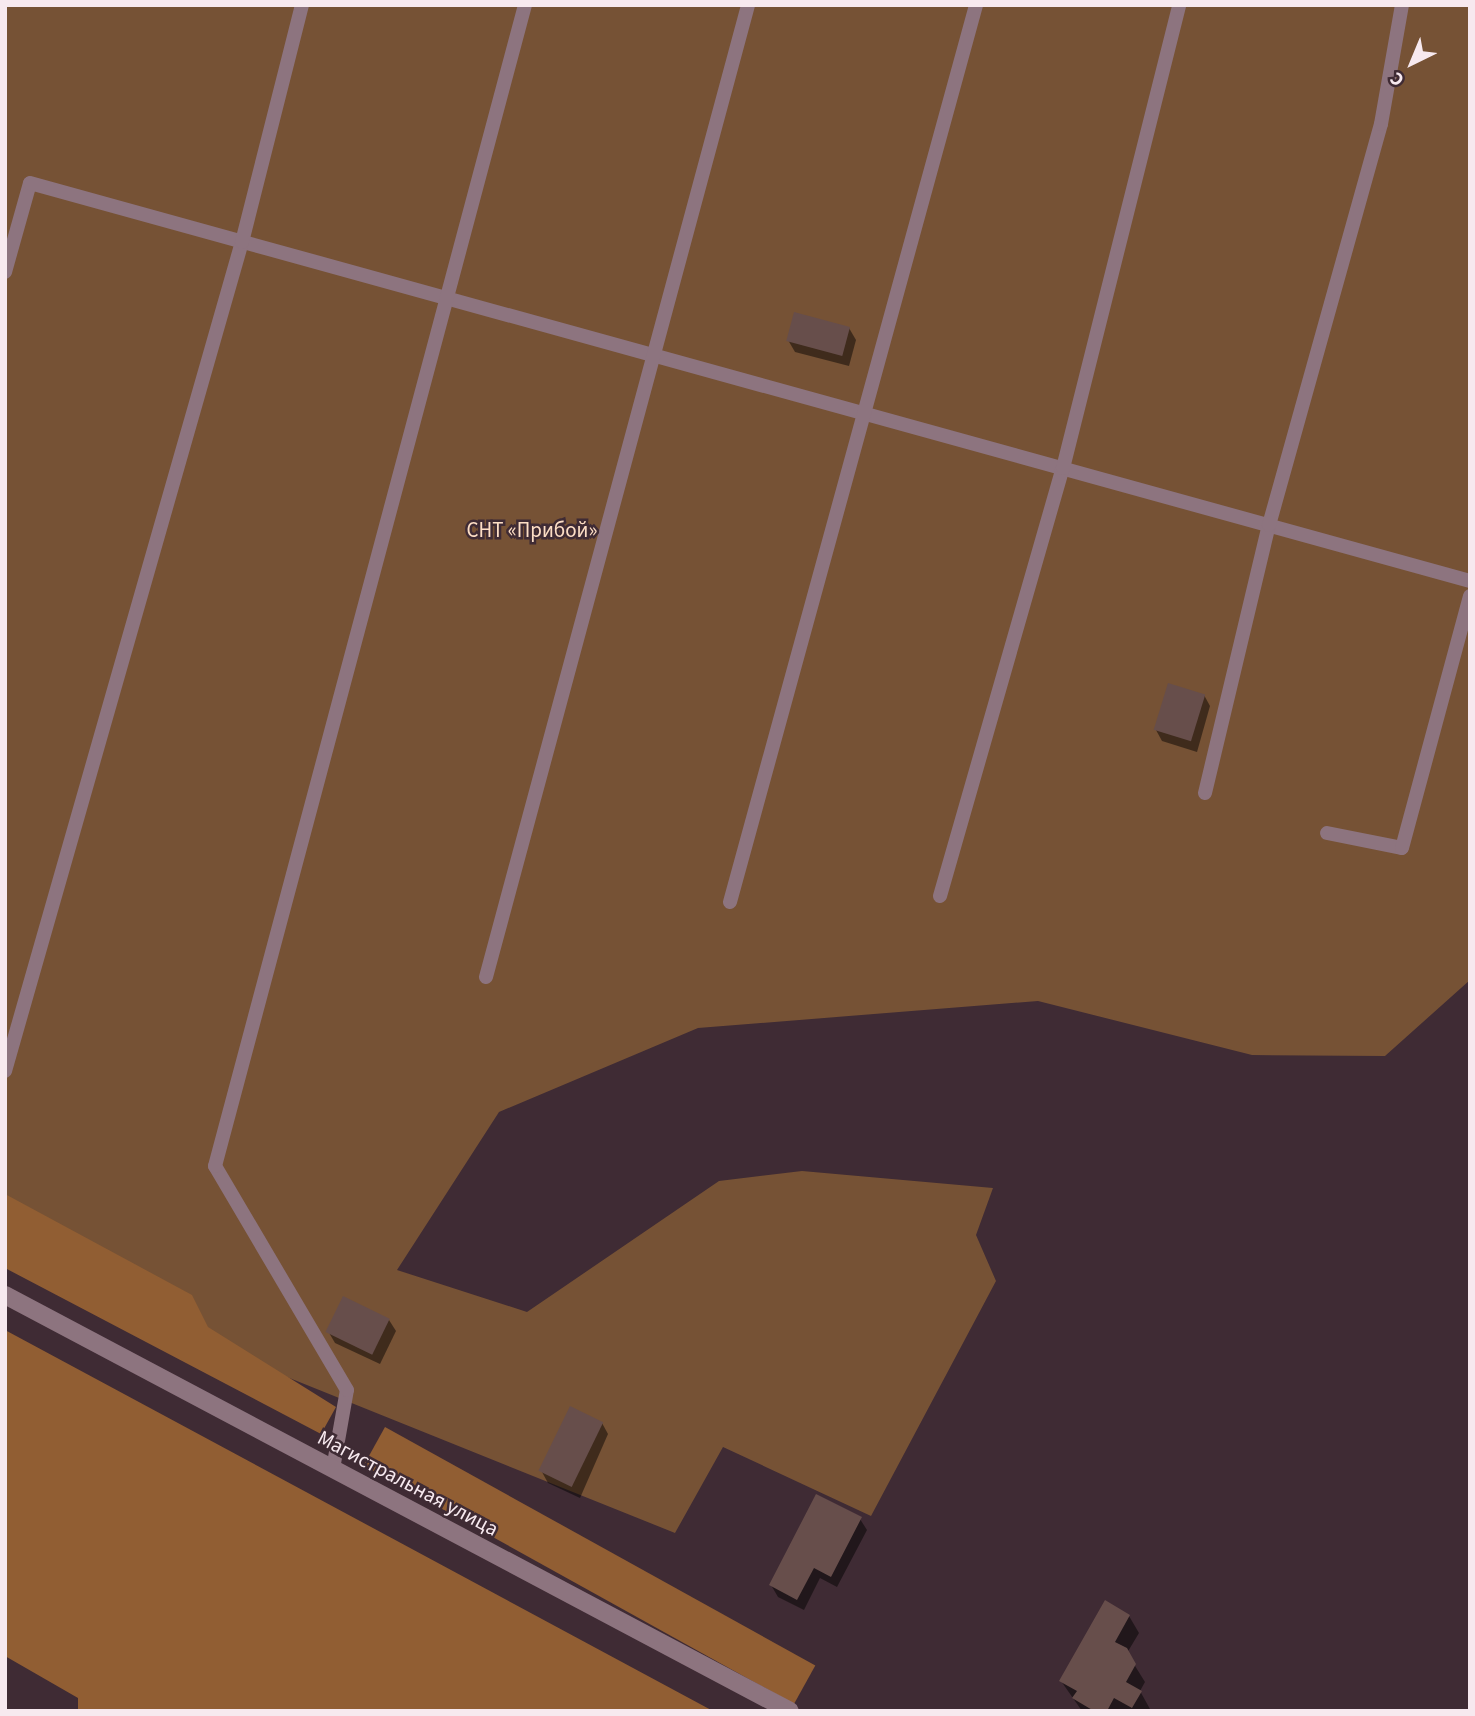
<!DOCTYPE html>
<html>
<head>
<meta charset="utf-8">
<style>
	body { margin:0 }
	#map { position:relative; width:1475px; height:1716px; overflow:hidden; background:#3f2b34; font-family:"Source Sans 3",sans-serif }
	div>[style] { position:absolute }
	[style*='--x'] { left:calc(var(--x)*1px); top:calc(var(--y)*1px); width:calc(var(--w)*1px); rotate:calc(var(--a)*1deg) }
	.green>* { inset:0; background:#765235 }
	.forest>* { inset:0; background:#915e33; transform-origin:0 0 }
	.shadow>* { inset:0; background:#0007 }
	.building>* { inset:0; background:#674e4b; transform-origin:0 0 }
	.service>* { height:14px; margin:-7px; padding:0 7px; transform-origin:7px; border-radius:7px; background:#8d747f }
	.tertiary>* { height:18px; margin:-9px; padding:0 9px; transform-origin:9px; border-radius:9px; background:#8d747f }
	span { translate:-50% -50%; white-space:nowrap; text-align:center; line-height:1.15; -webkit-text-stroke:5px #3f2b34; paint-order:stroke }
	.park-label { font-size:21px; color:#fddec5 }
	.street-label { font-size:21px; color:#f7e9ef }
	.frame { position:absolute; inset:0; border:7px solid #f7e9ef; pointer-events:none }
	.north { position:absolute; left:1377px; top:28px; width:70px; height:70px; -webkit-text-stroke:5px #3f2b34; paint-order:stroke; rotate:223deg; font-size:19px; font-weight:700; line-height:28px; text-align:center; color:#f7e9ef }
	.north::after { content:''; display:block; margin:auto; width:24px; height:32px; background:#f7e9ef; clip-path:polygon(50% 0,100% 100%,50% 72%,0 100%) }
</style>
</head>
<body>
<div id="map">
	<div class="green">
		<i style="clip-path:polygon(5px 5px,1470px 5px,1470px 980px,1385px 1056px,1252px 1055px,1038px 1001px,698px 1028px,499px 1112px,397px 1270px,527px 1312px,719px 1181px,802px 1171px,993px 1188px,976px 1235px,996px 1281px,871px 1516px,723px 1447px,675px 1533px,160px 1326px,5px 1240px)"></i>
	</div>
	<div class="forest">
		<i style="clip-path:polygon(5px 1194px,192px 1295px,208px 1327px,336px 1407px,321px 1434px,5px 1268px)"></i>
		<i style="clip-path:polygon(5px 1330px,713px 1711px,78px 1711px,78px 1698px,5px 1656px)"></i>
		<i style="left:385px;top:1427px;width:492px;height:44px;rotate:29deg"></i>
	</div>
	<div class="shadow">
		<i style="clip-path:polygon(849px 328px,856px 340px,849px 366px,795px 352px,788px 340px)"></i>
		<i style="clip-path:polygon(1204px 695px,1210px 706px,1197px 752px,1162px 741px,1156px 730px)"></i>
		<i style="clip-path:polygon(389px 1320px,396px 1331px,380px 1364px,335px 1343px,328px 1331px)"></i>
		<i style="clip-path:polygon(602px 1423px,608px 1434px,580px 1498px,548px 1483px,542px 1472px)"></i>
		<i style="clip-path:polygon(860px 1519px,867px 1530px,837px 1587px,820px 1578px,804px 1610px,778px 1597px,771px 1585px)"></i>
		<i style="clip-path:polygon(1129px 1616px,1139px 1633px,1127px 1653px,1145px 1682px,1140px 1691px,1150px 1709px,1082px 1711px,1061px 1681px)"></i>
	</div>
	<div class="building">
		<i style="left:794px;top:312px;width:58px;height:30px;rotate:15deg"></i>
		<i style="left:1168px;top:683px;width:39px;height:49px;rotate:17deg"></i>
		<i style="left:343px;top:1296px;width:52px;height:40px;rotate:26deg"></i>
		<i style="left:570px;top:1406px;width:37px;height:72px;rotate:26deg"></i>
		<i style="clip-path:polygon(816px 1494px,862px 1517px,831px 1577px,814px 1568px,797px 1600px,769px 1585px)"></i>
		<i style="clip-path:polygon(1105px 1600px,1130px 1615px,1115px 1642px,1127px 1648px,1136px 1664px,1126px 1682px,1142px 1691px,1132px 1708px,1114px 1698px,1107px 1711px,1094px 1711px,1072px 1698px,1077px 1691px,1059px 1681px)"></i>
	</div>
	<div class="service">
		<i style="--x:5;--y:272;--w:92;--a:-74.3"></i>
		<i style="--x:30;--y:183;--w:1494;--a:15.45"></i>
		<i style="--x:1205;--y:793;--w:276;--a:-76.6"></i>
		<i style="--x:1269;--y:525;--w:416;--a:-74.4"></i>
		<i style="--x:1381;--y:124;--w:121;--a:-80"></i>
		<i style="--x:1327;--y:833;--w:76;--a:11.3"></i>
		<i style="--x:1402;--y:848;--w:261;--a:-74.9"></i>
		<i style="--x:940;--y:896;--w:445;--a:-74"></i>
		<i style="--x:1063;--y:468;--w:477;--a:-75.9"></i>
		<i style="--x:730;--y:902;--w:930;--a:-74.66"></i>
		<i style="--x:486;--y:977;--w:1007;--a:-74.91"></i>
		<i style="--x:5;--y:1071;--w:862;--a:-74.05"></i>
		<i style="--x:242;--y:242;--w:244;--a:-75.8"></i>
		<i style="--x:333;--y:1469;--w:80;--a:-80"></i>
		<i style="--x:347;--y:1390;--w:260;--a:-120.5"></i>
		<i style="--x:215;--y:1166;--w:1202;--a:-75.05"></i>
	</div>
	<div class="tertiary">
		<i style="--x:5;--y:1295;--w:888;--a:27.92"></i>
	</div>
	<div class="park-label">
		<span style="left:532px;top:530px">СНТ «Прибой»</span>
	</div>
	<div class="street-label">
		<span style="left:408px;top:1483px;rotate:28deg">Магистральная улица</span>
	</div>
	<div class="frame"></div>
	<div class="north">С</div>
</div>
</body>
</html>
